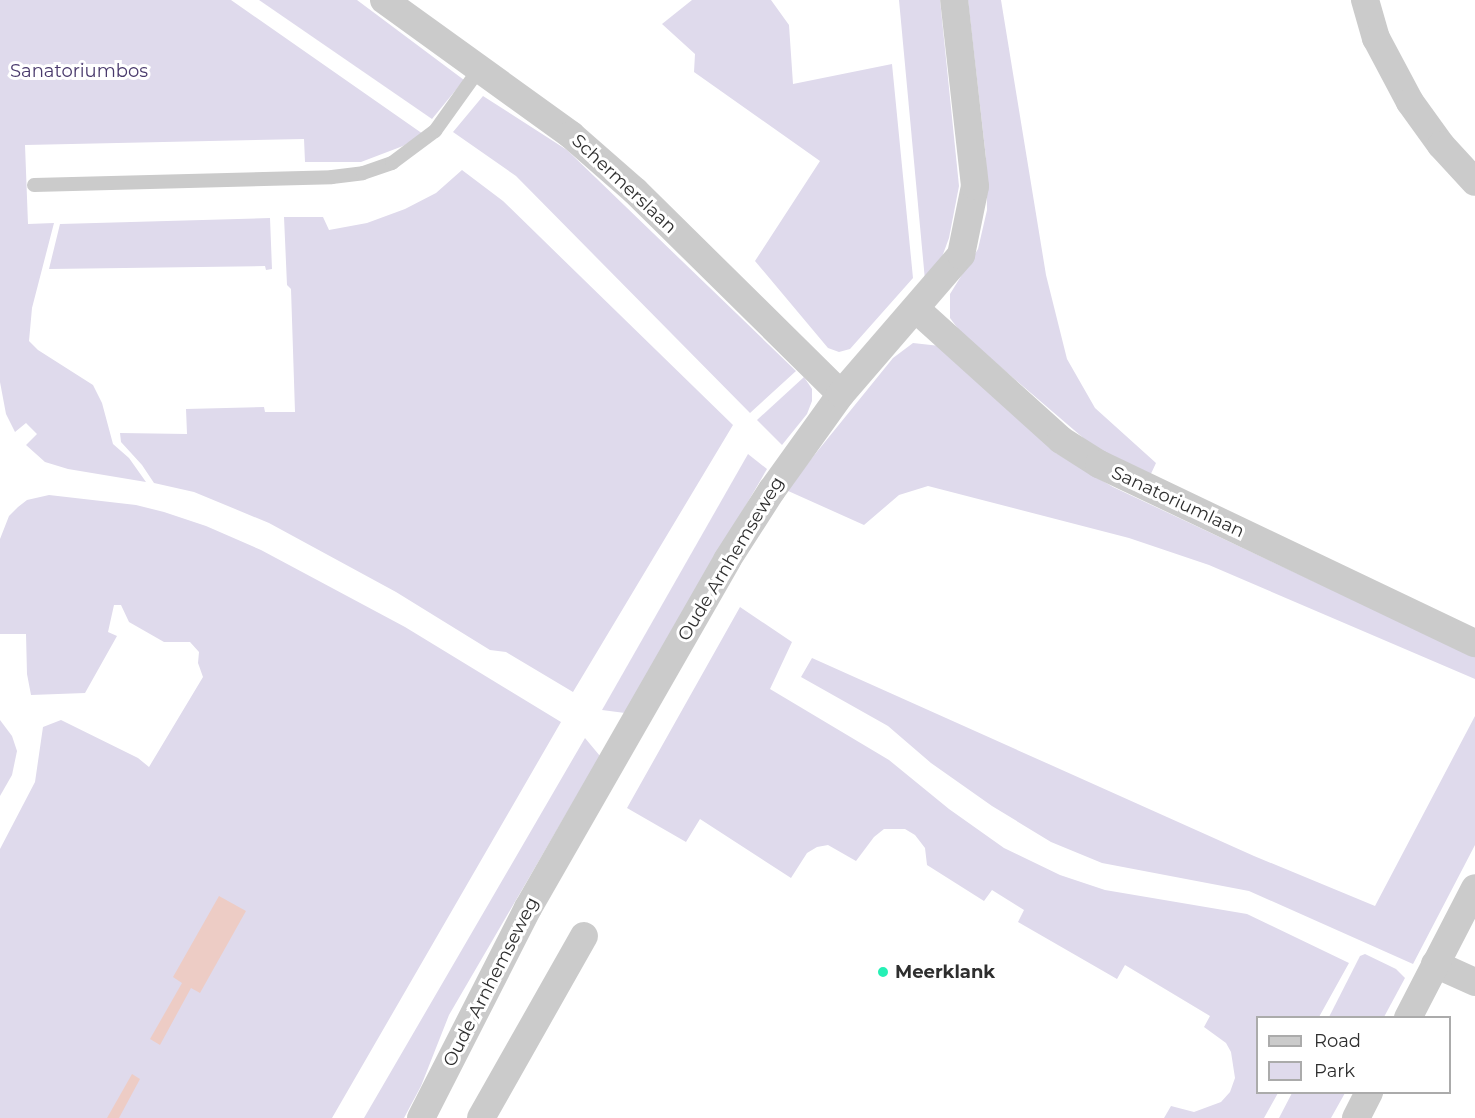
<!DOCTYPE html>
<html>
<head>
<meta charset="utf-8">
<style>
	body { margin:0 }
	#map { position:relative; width:1475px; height:1118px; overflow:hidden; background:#fff; font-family:Montserrat,sans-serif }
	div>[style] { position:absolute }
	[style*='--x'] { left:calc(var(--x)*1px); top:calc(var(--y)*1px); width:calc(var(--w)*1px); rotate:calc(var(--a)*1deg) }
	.green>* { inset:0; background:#dfdaec }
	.water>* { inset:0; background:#edccc5 }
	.service>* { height:14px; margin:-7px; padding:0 7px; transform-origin:7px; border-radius:7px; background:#cbcbcb }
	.minor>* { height:28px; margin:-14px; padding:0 14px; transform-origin:14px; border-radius:14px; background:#cbcbcb }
	.dots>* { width:16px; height:16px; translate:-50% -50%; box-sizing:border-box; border:3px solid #fff; border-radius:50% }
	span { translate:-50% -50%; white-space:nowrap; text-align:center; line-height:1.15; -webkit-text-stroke:6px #fff; paint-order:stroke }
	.park-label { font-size:18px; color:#49396c }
	.street-label { font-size:18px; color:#2e2e2e }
	.poi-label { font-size:18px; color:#2e2e2e; font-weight:700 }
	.left { translate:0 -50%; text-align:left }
	.legend { position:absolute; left:1256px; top:1016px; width:195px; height:78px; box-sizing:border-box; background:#fff; border:2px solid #ababab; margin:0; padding:8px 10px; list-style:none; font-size:18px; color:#2e2e2e }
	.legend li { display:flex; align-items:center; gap:12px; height:30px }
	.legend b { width:30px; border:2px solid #ababab }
</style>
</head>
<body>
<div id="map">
	<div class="green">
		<i style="clip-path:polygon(0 0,231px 0,423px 134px,403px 146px,361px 162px,305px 162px,304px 139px,25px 145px,28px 224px,54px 223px,32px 308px,29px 341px,38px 350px,93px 385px,102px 403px,113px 444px,129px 458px,146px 482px,68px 469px,45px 462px,26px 445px,37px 434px,26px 423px,15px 432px,6px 414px,0 382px)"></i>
		<i style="clip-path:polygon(259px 0,357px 0,464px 80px,432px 119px)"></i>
		<i style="clip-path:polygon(692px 0,771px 0,789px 25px,793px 84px,892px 64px,913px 278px,850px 349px,839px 352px,828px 348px,755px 261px,820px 161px,694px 72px,695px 54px,662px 24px)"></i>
		<i style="clip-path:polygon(899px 0,940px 0,959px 186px,949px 238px,939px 265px,925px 280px)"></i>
		<i style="clip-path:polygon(968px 0,1001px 0,1046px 275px,1067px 359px,1095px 408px,1156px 463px,1149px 478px,1095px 448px,962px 334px,950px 318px,950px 294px,978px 249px,987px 210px,986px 158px)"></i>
		<i style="clip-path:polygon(483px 96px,567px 150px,796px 371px,750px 413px,516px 176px,453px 132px)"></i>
		<i style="clip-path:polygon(462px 170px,503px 201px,733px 425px,573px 692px,506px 652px,490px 650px,396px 592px,269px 523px,194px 492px,154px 483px,142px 465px,121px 442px,120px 433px,187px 434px,186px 409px,264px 407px,265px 412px,295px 412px,291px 289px,287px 285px,284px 217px,323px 217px,329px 230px,367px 223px,405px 209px,436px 193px)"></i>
		<i style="clip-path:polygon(270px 218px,272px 269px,266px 270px,265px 266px,49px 269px,60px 224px)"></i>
		<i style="clip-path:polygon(913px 343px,940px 346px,1056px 453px,1113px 487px,1475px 657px,1475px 679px,1209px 565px,1129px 538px,928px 486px,899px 495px,864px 525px,786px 490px,893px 358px)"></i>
		<i style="clip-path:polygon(804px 377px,812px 389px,812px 401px,807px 414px,782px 445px,757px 420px)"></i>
		<i style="clip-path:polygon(748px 454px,767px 469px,625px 713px,602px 710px)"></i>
		<i style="clip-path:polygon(49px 495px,136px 505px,164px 512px,206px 526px,261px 550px,405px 627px,561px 722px,332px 1118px,0 1118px,0 849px,35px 782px,43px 727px,61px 720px,138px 758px,149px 767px,203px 677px,198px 663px,199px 652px,190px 642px,164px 642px,129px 622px,121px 605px,114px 605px,108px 632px,117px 636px,85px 693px,31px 695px,27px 674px,26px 634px,0 634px,0 539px,9px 516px,18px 507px,27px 500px)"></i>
		<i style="clip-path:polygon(740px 607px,792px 642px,770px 689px,889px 760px,949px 809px,1004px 848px,1060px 875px,1105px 890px,1247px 914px,1349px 963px,1319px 1017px,1258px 1018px,1258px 1092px,1278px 1093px,1264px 1118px,1164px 1118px,1171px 1106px,1194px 1112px,1221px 1102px,1230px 1092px,1235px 1078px,1231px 1052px,1226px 1043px,1204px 1027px,1210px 1016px,1125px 965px,1117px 979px,1018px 922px,1024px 910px,992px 890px,984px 901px,927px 865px,925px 848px,915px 835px,905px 829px,884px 829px,874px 837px,856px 861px,828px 845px,817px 847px,807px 853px,791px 878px,700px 819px,686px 842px,627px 808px)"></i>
		<i style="clip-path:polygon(812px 658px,1254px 856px,1375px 906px,1475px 716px,1475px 845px,1413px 964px,1249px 891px,1102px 863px,1051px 842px,992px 806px,931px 763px,888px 726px,801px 677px)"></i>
		<i style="clip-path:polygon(0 720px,12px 736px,17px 751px,12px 775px,0 796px)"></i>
		<i style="clip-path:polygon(585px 738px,600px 756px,449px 1015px,421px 1086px,404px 1118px,364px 1118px)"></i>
		<i style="clip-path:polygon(1365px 954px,1396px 969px,1405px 978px,1384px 1017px,1329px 1017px,1360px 956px)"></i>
		<i style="clip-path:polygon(1292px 1093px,1292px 1092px,1345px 1093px,1331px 1118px,1279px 1118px)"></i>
	</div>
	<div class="water">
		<i style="clip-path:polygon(219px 896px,246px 911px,200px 993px,191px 988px,160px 1045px,150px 1039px,182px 983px,173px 977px)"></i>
		<i style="clip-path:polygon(132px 1074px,140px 1079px,119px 1118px,107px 1118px)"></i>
	</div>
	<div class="service">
		<i style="--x:34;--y:185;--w:298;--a:-1.5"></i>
		<i style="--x:332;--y:177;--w:31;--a:-7"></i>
		<i style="--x:363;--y:173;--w:31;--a:-19"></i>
		<i style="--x:392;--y:163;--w:54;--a:-36.7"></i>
		<i style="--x:435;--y:131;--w:77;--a:-54.5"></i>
	</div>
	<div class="minor">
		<i style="--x:384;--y:0;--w:231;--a:35.8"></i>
		<i style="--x:571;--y:135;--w:85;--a:41.2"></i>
		<i style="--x:635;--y:191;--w:289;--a:44.6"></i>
		<i style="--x:1365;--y:0;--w:40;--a:74"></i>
		<i style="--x:1376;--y:38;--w:72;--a:62"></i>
		<i style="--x:1410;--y:102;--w:53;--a:54.2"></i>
		<i style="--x:1441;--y:145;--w:50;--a:47.4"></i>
		<i style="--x:916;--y:309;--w:195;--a:42.1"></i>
		<i style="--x:1061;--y:440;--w:45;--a:32.3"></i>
		<i style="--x:1099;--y:464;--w:416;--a:25.5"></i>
		<i style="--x:1435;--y:964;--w:44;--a:24.2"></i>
		<i style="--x:1408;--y:1018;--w:146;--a:-62.7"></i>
		<i style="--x:421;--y:1118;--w:236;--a:-63"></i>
		<i style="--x:528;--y:908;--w:401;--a:-60.2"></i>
		<i style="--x:727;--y:560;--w:83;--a:-57.3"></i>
		<i style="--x:772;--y:490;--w:118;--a:-54.3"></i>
		<i style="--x:841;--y:394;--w:184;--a:-49.2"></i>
		<i style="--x:961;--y:255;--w:70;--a:-78.5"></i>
		<i style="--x:975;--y:186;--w:187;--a:-96.4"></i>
		<i style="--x:481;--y:1118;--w:209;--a:-60.5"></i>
		<i style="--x:1356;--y:1118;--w:29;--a:-63"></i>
	</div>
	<div class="dots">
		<i style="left:883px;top:972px;background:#25f0b5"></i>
	</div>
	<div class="park-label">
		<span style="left:79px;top:71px">Sanatoriumbos</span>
	</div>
	<div class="street-label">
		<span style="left:624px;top:184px;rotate:43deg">Schermerslaan</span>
		<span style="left:1178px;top:502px;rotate:25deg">Sanatoriumlaan</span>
		<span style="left:731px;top:559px;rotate:-59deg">Oude Arnhemseweg</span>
		<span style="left:491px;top:982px;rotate:-63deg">Oude Arnhemseweg</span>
	</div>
	<div class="poi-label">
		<span class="left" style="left:895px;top:972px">Meerklank</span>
	</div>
	<ul class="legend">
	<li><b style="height:8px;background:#cbcbcb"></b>Road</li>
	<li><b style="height:16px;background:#dfdaec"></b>Park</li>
	</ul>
</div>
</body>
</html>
